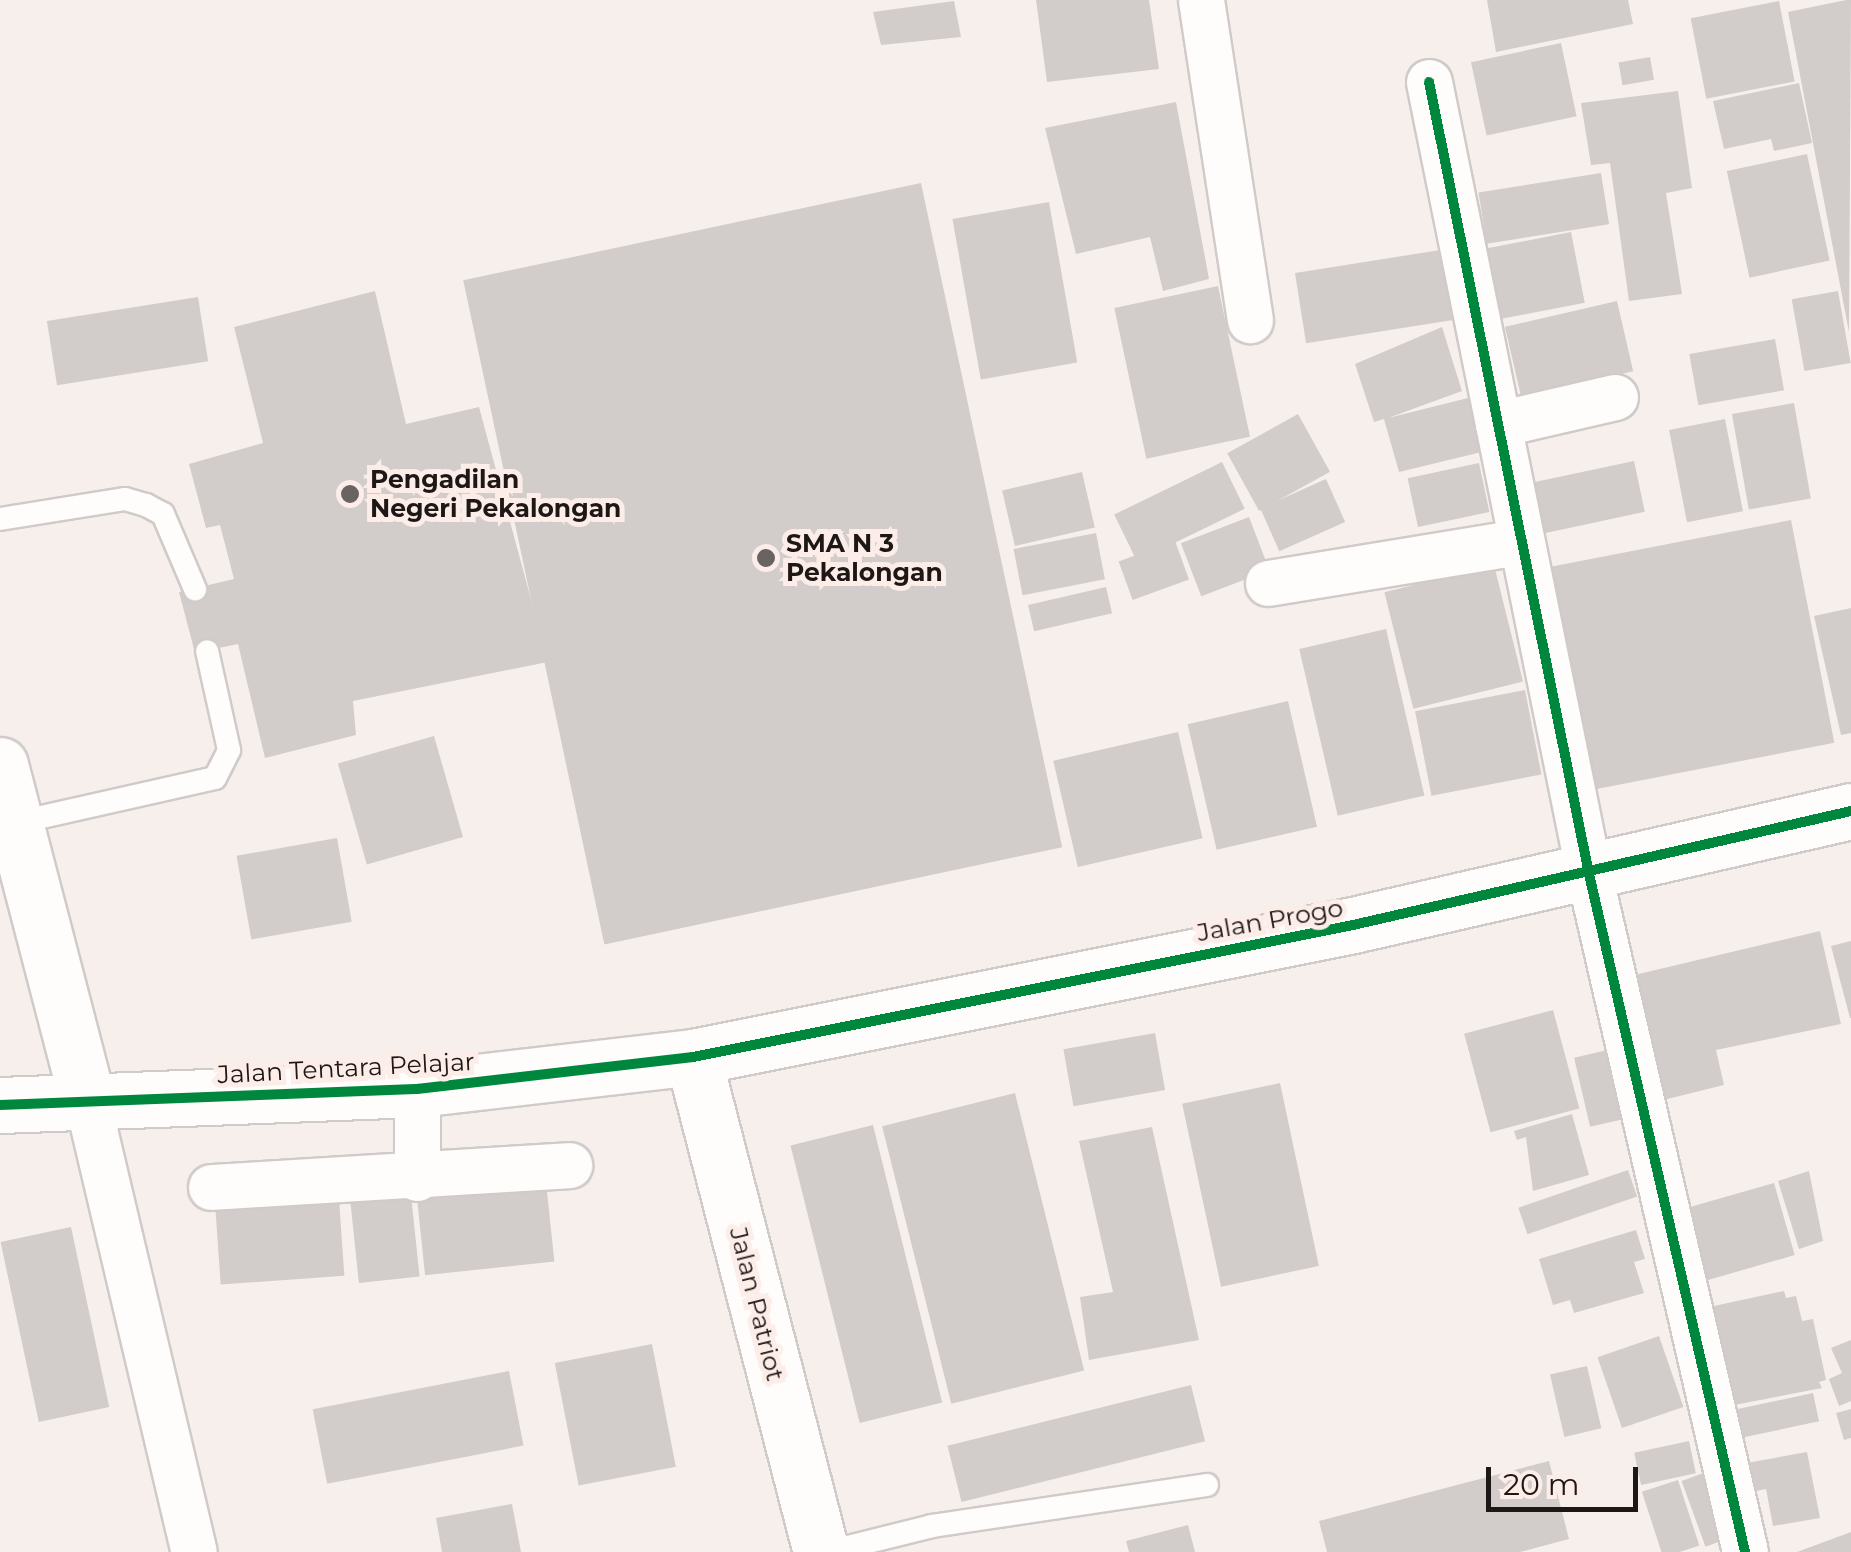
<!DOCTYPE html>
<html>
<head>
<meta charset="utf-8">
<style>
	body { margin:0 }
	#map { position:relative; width:1851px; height:1552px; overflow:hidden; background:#f7efec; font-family:Montserrat,sans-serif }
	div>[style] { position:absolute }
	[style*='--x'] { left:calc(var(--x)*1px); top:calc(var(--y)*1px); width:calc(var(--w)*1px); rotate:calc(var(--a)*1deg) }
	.building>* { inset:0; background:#d2cdca; transform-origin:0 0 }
	.roads { filter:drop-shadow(2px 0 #d0cac8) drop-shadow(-2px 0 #d0cac8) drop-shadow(0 2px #d0cac8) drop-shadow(0 -2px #d0cac8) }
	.lane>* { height:22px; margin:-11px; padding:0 11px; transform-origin:11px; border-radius:11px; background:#fefdfc }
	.street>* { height:45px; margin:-22.5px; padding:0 22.5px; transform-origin:22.5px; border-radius:22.5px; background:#fefdfc }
	.secondary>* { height:55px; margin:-27.5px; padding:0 27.5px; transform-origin:27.5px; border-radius:27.5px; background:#fefdfc }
	.cycleway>* { height:10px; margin:-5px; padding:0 5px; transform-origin:5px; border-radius:5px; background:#00873e }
	.dots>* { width:28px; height:28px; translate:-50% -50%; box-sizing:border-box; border:5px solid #fcede8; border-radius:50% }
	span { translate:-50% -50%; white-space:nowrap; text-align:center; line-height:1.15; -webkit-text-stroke:10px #fcede8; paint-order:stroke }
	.poi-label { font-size:25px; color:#1d1716; font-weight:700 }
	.left { translate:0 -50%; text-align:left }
	.street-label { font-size:25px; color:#1d1716 }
	.scale { position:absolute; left:1486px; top:1467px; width:152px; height:45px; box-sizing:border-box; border:5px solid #1d1716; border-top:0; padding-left:12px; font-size:30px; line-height:35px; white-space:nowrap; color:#1d1716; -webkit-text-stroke:8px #fcede8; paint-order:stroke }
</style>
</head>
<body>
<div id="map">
	<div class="building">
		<i style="clip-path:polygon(1036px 0,1149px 0,1159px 69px,1047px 82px)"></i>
		<i style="clip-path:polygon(1487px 0,1628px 0,1633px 24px,1496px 52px)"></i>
		<i style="clip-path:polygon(1846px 0,1851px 0,1849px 332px,1788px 12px)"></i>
		<i style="clip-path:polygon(954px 1px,961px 37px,881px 45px,873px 12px)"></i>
		<i style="left:1779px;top:1px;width:82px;height:90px;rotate:79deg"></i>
		<i style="left:1561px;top:43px;width:75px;height:92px;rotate:78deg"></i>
		<i style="left:1650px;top:57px;width:23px;height:32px;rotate:80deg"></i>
		<i style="clip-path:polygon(1799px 83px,1812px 143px,1774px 151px,1771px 139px,1724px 149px,1713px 101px)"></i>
		<i style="clip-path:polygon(1678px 91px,1692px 188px,1666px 193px,1682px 294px,1629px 301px,1610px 163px,1591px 165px,1581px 103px)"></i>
		<i style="clip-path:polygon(1176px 102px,1209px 279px,1163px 291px,1150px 237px,1076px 254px,1045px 128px)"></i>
		<i style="left:1807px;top:154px;width:109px;height:82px;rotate:78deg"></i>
		<i style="left:1601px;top:173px;width:52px;height:124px;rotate:81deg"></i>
		<i style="left:921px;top:183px;width:679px;height:468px;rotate:78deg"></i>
		<i style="left:1049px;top:202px;width:163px;height:98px;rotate:80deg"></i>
		<i style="left:1571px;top:232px;width:72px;height:92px;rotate:79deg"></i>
		<i style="left:1453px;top:248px;width:71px;height:160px;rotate:81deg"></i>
		<i style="left:1218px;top:286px;width:154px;height:106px;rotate:78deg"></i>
		<i style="clip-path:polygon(375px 291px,406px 424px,479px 407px,548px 662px,353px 701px,356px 735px,265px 758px,238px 644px,195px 653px,179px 592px,234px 579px,220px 525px,206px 528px,189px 464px,263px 443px,234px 327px)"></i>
		<i style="left:1838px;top:291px;width:73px;height:47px;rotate:80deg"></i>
		<i style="left:198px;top:297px;width:65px;height:153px;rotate:81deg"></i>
		<i style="left:1617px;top:301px;width:72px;height:115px;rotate:77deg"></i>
		<i style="clip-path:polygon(1442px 327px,1462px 391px,1388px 418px,1480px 395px,1494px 449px,1399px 472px,1384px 419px,1374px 422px,1355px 364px)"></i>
		<i style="left:1775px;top:339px;width:52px;height:87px;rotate:80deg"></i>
		<i style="left:1794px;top:403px;width:97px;height:63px;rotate:80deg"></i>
		<i style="left:1298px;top:414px;width:66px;height:81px;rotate:61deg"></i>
		<i style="left:1725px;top:419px;width:94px;height:57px;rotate:79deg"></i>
		<i style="left:1634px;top:461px;width:52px;height:106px;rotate:78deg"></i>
		<i style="left:1222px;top:462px;width:52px;height:120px;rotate:64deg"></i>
		<i style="left:1479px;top:463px;width:50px;height:73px;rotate:78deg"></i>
		<i style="left:1082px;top:472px;width:57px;height:82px;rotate:77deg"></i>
		<i style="left:1326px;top:479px;width:47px;height:72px;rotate:66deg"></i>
		<i style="left:1249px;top:517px;width:57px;height:73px;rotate:69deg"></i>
		<i style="left:1791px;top:520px;width:227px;height:250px;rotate:79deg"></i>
		<i style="left:1096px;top:533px;width:47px;height:84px;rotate:79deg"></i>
		<i style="left:1175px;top:541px;width:41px;height:60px;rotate:70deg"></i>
		<i style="left:1494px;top:565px;width:120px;height:113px;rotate:76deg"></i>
		<i style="left:1106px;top:587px;width:27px;height:80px;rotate:77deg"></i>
		<i style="clip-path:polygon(1851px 608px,1851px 733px,1841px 735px,1814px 616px)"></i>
		<i style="left:1386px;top:629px;width:171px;height:89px;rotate:77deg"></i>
		<i style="left:1525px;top:690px;width:86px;height:112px;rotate:79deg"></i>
		<i style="left:1288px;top:701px;width:129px;height:103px;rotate:77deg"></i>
		<i style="left:1178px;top:732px;width:109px;height:128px;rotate:77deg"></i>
		<i style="left:434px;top:736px;width:105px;height:100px;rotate:74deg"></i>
		<i style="left:337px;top:838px;width:85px;height:102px;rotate:80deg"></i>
		<i style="clip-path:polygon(1820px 931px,1841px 1024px,1716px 1050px,1724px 1085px,1655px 1102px,1626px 977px)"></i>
		<i style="clip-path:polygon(1851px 941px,1851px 1018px,1850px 1018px,1831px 946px)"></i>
		<i style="left:1553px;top:1010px;width:102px;height:92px;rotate:75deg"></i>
		<i style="left:1155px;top:1033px;width:58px;height:93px;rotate:80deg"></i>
		<i style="left:1616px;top:1048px;width:71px;height:43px;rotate:77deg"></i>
		<i style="left:1280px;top:1083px;width:187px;height:100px;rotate:78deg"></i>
		<i style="left:1015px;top:1093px;width:286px;height:137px;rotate:76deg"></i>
		<i style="clip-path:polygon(1572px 1114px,1589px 1175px,1533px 1191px,1526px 1137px,1517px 1140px,1514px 1131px)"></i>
		<i style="left:873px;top:1125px;width:286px;height:85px;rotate:76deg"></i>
		<i style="clip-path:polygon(1152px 1127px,1199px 1340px,1089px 1360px,1080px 1297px,1113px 1292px,1079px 1141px)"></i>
		<i style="left:1628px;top:1170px;width:28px;height:116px;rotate:71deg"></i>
		<i style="clip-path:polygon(1809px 1171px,1823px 1241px,1799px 1249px,1778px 1181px)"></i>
		<i style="left:546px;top:1182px;width:80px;height:130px;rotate:84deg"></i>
		<i style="left:1774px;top:1183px;width:75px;height:91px;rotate:74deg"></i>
		<i style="left:411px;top:1195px;width:82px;height:61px;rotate:84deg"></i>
		<i style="left:339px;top:1199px;width:77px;height:124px;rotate:86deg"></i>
		<i style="left:71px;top:1227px;width:184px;height:72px;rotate:78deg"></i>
		<i style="clip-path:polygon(1636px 1230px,1645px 1259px,1634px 1262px,1644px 1293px,1574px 1313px,1570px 1300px,1553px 1305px,1539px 1259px)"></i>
		<i style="clip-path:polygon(1784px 1291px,1786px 1298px,1796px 1296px,1802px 1321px,1813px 1319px,1826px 1380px,1819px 1382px,1822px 1388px,1724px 1407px,1700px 1309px)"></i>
		<i style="left:1659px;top:1336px;width:75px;height:65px;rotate:71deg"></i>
		<i style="clip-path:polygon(1851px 1340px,1851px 1401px,1839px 1406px,1829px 1379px,1842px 1373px,1831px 1348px)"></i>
		<i style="left:652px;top:1344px;width:125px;height:99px;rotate:79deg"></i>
		<i style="left:1587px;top:1366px;width:64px;height:38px;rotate:77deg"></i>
		<i style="left:509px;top:1371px;width:76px;height:200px;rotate:79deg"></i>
		<i style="left:1191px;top:1385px;width:58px;height:251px;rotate:76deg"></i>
		<i style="left:1813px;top:1393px;width:29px;height:83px;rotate:78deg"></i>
		<i style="clip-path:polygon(1851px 1409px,1851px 1438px,1844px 1440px,1836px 1413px)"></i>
		<i style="left:1689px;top:1441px;width:33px;height:56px;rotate:78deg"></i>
		<i style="clip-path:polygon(1807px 1452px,1820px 1518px,1773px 1526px,1766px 1489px,1741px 1494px,1735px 1465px)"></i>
		<i style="clip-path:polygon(1549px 1461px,1569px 1539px,1520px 1552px,1327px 1552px,1319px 1521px)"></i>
		<i style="left:1706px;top:1472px;width:70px;height:26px;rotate:70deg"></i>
		<i style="left:1678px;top:1480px;width:69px;height:38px;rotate:72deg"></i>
		<i style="clip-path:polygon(512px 1504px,521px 1552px,442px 1552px,436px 1518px)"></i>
		<i style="clip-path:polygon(1188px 1525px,1195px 1552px,1129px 1552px,1126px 1541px)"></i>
		<i style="clip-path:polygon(1851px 1532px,1851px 1552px,1797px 1552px)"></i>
	</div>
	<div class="roads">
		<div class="lane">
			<i style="--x:0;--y:519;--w:127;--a:-9.1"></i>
			<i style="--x:125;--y:499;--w:22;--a:16"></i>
			<i style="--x:146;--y:505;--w:19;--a:28"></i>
			<i style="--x:163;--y:514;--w:82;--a:66.9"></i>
			<i style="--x:15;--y:823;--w:205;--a:-12.7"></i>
			<i style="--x:215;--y:778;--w:31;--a:-63"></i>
			<i style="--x:229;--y:750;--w:101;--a:-102.5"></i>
			<i style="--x:828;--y:1552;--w:107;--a:-14"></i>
			<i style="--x:932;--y:1526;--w:278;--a:-8.5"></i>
		</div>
		<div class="street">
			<i style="--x:1201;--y:0;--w:324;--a:81.3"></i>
			<i style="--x:1429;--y:82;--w:808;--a:78.58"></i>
			<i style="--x:1589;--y:874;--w:696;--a:77.04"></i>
			<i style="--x:1498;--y:424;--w:120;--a:-13"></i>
			<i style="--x:1268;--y:583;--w:253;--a:-9.3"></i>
			<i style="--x:87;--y:1100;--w:464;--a:76.7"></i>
			<i style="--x:417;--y:1178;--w:89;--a:-90"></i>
			<i style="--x:211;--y:1187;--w:359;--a:-3.5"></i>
		</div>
		<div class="secondary">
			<i style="--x:0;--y:765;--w:346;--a:75.4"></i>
			<i style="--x:693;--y:1057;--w:511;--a:75.5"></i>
			<i style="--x:0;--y:1105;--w:417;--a:-2.2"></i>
			<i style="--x:417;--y:1089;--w:278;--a:-6.6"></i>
			<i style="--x:693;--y:1057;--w:673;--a:-11.31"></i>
			<i style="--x:1353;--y:925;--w:511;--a:-12.89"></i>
		</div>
	</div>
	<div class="cycleway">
		<i style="--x:1429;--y:82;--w:808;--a:78.58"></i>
		<i style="--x:1589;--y:874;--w:696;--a:77.04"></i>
		<i style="--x:0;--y:1105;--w:417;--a:-2.2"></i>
		<i style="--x:417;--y:1089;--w:278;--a:-6.6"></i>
		<i style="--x:693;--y:1057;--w:673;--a:-11.31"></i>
		<i style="--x:1353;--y:925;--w:511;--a:-12.89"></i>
	</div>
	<div class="dots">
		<i style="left:350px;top:494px;background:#696361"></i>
		<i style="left:766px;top:558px;background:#696361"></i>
	</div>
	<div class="poi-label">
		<span class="left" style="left:370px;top:494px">Pengadilan<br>Negeri Pekalongan</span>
		<span class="left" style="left:786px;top:558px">SMA N 3<br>Pekalongan</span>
	</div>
	<div class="street-label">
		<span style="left:1270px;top:920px;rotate:-10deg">Jalan Progo</span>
		<span style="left:346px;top:1068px;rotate:-3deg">Jalan Tentara Pelajar</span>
		<span style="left:757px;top:1304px;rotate:76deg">Jalan Patriot</span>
	</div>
	<div class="scale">20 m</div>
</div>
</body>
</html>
